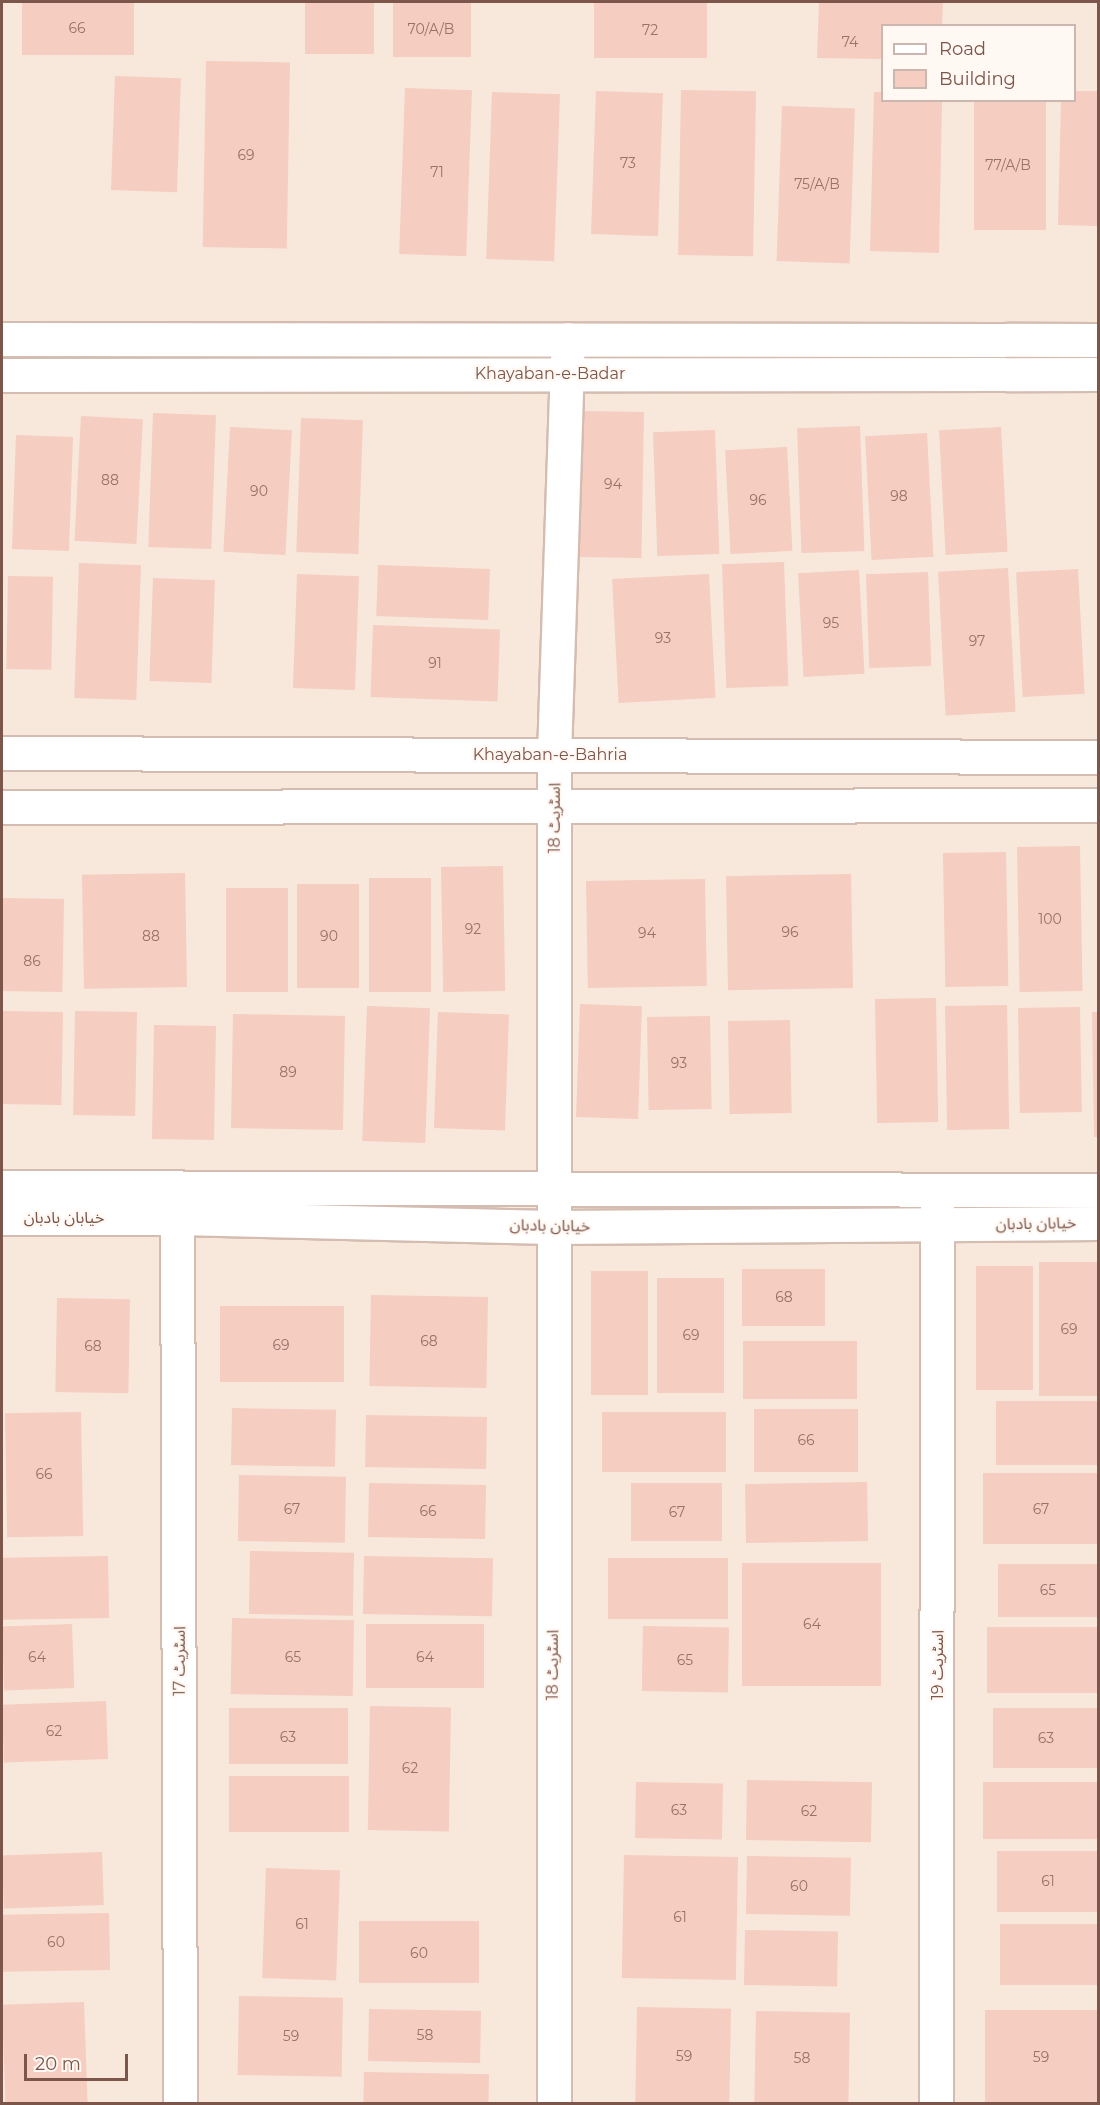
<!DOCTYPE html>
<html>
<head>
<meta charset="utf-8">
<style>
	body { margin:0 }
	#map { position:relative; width:1100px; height:2105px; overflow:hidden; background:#fef4eb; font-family:Montserrat,"Noto Sans Arabic",sans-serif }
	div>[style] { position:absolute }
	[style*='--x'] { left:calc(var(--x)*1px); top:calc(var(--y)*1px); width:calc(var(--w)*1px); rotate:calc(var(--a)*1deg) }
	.residential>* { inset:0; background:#f8e7db }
	.building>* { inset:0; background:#f5cdc1; transform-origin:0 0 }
	.roads { filter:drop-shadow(2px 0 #d4bcb1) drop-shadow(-2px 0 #d4bcb1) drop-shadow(0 2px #d4bcb1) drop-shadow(0 -2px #d4bcb1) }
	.street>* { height:33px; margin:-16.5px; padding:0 16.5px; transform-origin:16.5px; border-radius:16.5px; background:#fff }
	.secondary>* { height:33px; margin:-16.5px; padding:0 16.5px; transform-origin:16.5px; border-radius:16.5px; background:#fff }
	span { translate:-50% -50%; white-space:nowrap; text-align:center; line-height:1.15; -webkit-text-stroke:4.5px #fff8f3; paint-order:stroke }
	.number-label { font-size:14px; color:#9a7368 }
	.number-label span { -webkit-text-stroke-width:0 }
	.street-label { font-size:16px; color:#7c554b }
	.frame { position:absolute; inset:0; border:3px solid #7c554b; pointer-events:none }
	.legend { position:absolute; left:881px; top:24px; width:195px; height:78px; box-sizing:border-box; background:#fff8f3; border:2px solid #cbb7b0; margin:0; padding:8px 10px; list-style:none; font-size:18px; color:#7c554b }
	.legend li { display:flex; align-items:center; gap:12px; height:30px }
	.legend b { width:30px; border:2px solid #cbb7b0 }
	.scale { position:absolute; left:24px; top:2054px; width:104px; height:27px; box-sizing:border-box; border:3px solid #7c554b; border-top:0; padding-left:8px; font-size:18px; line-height:21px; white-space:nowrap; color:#7c554b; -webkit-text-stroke:4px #fff8f3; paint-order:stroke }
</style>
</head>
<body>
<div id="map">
	<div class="residential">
		<i style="clip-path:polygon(evenodd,2px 2px,1098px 2px,1098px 2103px,2px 2104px,2px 2px,882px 26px,1074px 26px,1074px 100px,882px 100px,882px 26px)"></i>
	</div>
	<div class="building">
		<i style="left:22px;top:2px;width:112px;height:53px"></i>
		<i style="left:305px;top:2px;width:69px;height:52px"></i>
		<i style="left:393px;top:2px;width:78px;height:55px"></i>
		<i style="left:594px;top:2px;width:113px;height:56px"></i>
		<i style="clip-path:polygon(819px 2px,943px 2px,942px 26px,882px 26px,882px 59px,817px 58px)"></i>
		<i style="left:206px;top:61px;width:84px;height:186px;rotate:1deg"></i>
		<i style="left:115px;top:76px;width:66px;height:114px;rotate:2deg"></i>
		<i style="left:405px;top:88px;width:67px;height:166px;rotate:2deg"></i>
		<i style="left:681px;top:90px;width:75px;height:165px;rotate:1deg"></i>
		<i style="left:596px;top:91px;width:67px;height:143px;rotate:2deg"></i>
		<i style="clip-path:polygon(1074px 91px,1098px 91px,1098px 226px,1058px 225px,1061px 100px,1074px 100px)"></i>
		<i style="left:492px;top:92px;width:68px;height:167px;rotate:2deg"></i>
		<i style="clip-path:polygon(874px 92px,882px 92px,882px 100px,942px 100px,939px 253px,870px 251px)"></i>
		<i style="left:974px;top:100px;width:72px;height:130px"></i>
		<i style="left:782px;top:106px;width:73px;height:155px;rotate:2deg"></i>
		<i style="left:582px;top:411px;width:62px;height:146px;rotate:1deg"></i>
		<i style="left:153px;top:413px;width:63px;height:134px;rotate:2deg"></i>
		<i style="left:81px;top:416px;width:62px;height:125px;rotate:3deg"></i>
		<i style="left:301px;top:418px;width:62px;height:134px;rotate:2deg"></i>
		<i style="left:860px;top:426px;width:125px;height:63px;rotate:88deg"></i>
		<i style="left:230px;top:427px;width:62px;height:125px;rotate:3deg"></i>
		<i style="left:1001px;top:427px;width:125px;height:62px;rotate:87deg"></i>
		<i style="left:715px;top:430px;width:124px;height:62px;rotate:88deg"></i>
		<i style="left:927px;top:433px;width:124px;height:62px;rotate:87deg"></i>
		<i style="left:16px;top:435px;width:57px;height:114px;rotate:2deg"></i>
		<i style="left:787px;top:447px;width:104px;height:62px;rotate:87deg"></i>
		<i style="left:784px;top:562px;width:124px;height:62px;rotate:88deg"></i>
		<i style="left:79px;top:563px;width:62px;height:135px;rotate:2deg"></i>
		<i style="left:378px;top:565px;width:112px;height:51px;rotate:2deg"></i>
		<i style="left:1008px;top:568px;width:144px;height:70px;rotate:87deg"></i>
		<i style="left:1078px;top:569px;width:125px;height:62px;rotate:87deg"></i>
		<i style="left:859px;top:570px;width:104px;height:61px;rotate:87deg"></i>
		<i style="left:928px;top:572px;width:94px;height:62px;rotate:88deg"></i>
		<i style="left:297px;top:574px;width:62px;height:114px;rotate:2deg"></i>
		<i style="left:709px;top:574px;width:124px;height:97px;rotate:87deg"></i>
		<i style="left:8px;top:576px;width:45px;height:93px;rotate:1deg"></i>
		<i style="left:153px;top:578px;width:62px;height:103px;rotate:2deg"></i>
		<i style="left:373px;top:625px;width:127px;height:72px;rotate:2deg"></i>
		<i style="left:1080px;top:846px;width:145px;height:63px;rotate:89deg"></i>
		<i style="left:1006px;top:852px;width:134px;height:63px;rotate:89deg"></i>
		<i style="left:503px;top:866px;width:125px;height:62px;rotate:89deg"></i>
		<i style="left:185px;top:873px;width:114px;height:103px;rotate:89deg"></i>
		<i style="left:851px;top:874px;width:114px;height:125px;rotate:89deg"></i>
		<i style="left:369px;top:878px;width:62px;height:114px"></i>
		<i style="left:705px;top:879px;width:107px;height:119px;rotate:89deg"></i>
		<i style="left:297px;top:884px;width:62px;height:104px"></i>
		<i style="left:226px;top:888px;width:62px;height:104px"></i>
		<i style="left:2px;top:898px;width:62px;height:93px;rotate:1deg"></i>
		<i style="left:936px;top:998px;width:124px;height:61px;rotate:89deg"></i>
		<i style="left:580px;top:1004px;width:62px;height:113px;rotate:2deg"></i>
		<i style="left:1007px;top:1005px;width:124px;height:62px;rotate:89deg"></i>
		<i style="left:367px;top:1006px;width:63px;height:135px;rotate:2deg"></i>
		<i style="left:1080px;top:1007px;width:105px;height:62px;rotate:89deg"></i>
		<i style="left:2px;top:1011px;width:61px;height:93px;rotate:1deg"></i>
		<i style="left:75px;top:1011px;width:62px;height:104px;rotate:1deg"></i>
		<i style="left:438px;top:1012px;width:71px;height:116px;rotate:2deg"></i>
		<i style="clip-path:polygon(1092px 1012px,1098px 1012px,1098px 1137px,1094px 1137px)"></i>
		<i style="left:233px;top:1014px;width:112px;height:114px;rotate:1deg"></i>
		<i style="left:710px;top:1016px;width:93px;height:63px;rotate:89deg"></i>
		<i style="left:790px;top:1020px;width:93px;height:62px;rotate:89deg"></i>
		<i style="left:154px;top:1025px;width:62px;height:114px;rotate:1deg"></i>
		<i style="left:1039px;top:1262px;width:59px;height:134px"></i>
		<i style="left:976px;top:1266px;width:57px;height:124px"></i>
		<i style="left:742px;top:1269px;width:83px;height:57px"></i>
		<i style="left:591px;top:1271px;width:57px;height:124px"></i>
		<i style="left:657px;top:1278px;width:67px;height:115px"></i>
		<i style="left:371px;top:1295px;width:117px;height:91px;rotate:1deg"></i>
		<i style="left:57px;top:1298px;width:73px;height:94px;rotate:1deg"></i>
		<i style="left:220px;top:1306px;width:124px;height:76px"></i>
		<i style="left:743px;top:1341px;width:114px;height:58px"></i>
		<i style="left:996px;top:1401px;width:102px;height:64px"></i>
		<i style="left:232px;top:1408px;width:104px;height:57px;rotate:1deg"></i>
		<i style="left:754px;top:1409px;width:104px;height:63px"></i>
		<i style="left:81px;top:1412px;width:124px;height:76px;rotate:89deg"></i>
		<i style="left:602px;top:1412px;width:124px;height:60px"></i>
		<i style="left:366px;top:1415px;width:121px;height:52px;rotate:1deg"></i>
		<i style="left:983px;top:1473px;width:115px;height:71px"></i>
		<i style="left:239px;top:1475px;width:107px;height:66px;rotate:1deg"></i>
		<i style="left:867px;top:1482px;width:59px;height:122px;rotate:89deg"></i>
		<i style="left:369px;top:1483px;width:117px;height:54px;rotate:1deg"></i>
		<i style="left:631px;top:1483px;width:91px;height:58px"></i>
		<i style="left:250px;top:1551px;width:104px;height:63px;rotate:1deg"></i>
		<i style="left:108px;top:1556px;width:62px;height:106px;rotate:89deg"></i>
		<i style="left:364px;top:1556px;width:129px;height:58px;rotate:1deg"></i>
		<i style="left:608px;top:1558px;width:120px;height:61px"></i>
		<i style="left:742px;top:1563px;width:139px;height:123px"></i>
		<i style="left:998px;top:1564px;width:100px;height:53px"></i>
		<i style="left:232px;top:1618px;width:122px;height:76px;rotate:1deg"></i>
		<i style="left:72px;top:1624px;width:64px;height:70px;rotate:88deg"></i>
		<i style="left:366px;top:1624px;width:118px;height:64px"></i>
		<i style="left:643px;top:1626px;width:86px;height:65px;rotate:1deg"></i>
		<i style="left:987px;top:1627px;width:111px;height:66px"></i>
		<i style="left:106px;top:1701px;width:58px;height:104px;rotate:88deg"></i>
		<i style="left:370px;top:1706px;width:81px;height:124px;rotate:1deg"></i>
		<i style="left:229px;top:1708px;width:119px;height:56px"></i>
		<i style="left:993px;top:1708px;width:105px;height:60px"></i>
		<i style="left:229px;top:1776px;width:120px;height:56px"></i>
		<i style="left:747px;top:1780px;width:125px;height:60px;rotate:1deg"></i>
		<i style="left:636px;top:1782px;width:87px;height:56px;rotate:1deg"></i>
		<i style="left:983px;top:1782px;width:114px;height:57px"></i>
		<i style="left:997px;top:1851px;width:101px;height:61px"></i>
		<i style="left:102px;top:1852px;width:53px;height:100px;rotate:88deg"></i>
		<i style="left:624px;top:1855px;width:114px;height:123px;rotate:1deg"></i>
		<i style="left:747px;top:1856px;width:104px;height:58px;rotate:1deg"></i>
		<i style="left:266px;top:1868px;width:74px;height:110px;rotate:2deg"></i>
		<i style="left:109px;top:1913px;width:57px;height:107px;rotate:89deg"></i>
		<i style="left:359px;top:1921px;width:120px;height:62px"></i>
		<i style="left:1000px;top:1924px;width:98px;height:61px"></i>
		<i style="left:745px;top:1930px;width:93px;height:55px;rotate:1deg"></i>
		<i style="left:239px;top:1996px;width:104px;height:79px;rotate:1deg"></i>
		<i style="left:84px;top:2002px;width:102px;height:82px;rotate:88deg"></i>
		<i style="left:637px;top:2007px;width:94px;height:97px;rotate:1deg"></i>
		<i style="left:369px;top:2009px;width:112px;height:52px;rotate:1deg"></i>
		<i style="left:985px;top:2010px;width:112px;height:94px"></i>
		<i style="left:756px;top:2011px;width:94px;height:93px;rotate:1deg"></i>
		<i style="left:364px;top:2072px;width:125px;height:32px;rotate:1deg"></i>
	</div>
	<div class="roads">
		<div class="street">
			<i style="--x:177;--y:1189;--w:915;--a:89.81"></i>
			<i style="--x:554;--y:2104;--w:1349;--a:-90"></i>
			<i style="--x:554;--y:755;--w:416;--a:-88.1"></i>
			<i style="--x:936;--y:2104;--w:909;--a:-89.94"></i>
		</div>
		<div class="secondary">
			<i style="--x:2;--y:339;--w:1096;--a:0.05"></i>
			<i style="--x:2;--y:375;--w:1096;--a:-0.05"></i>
			<i style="--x:2;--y:753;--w:1096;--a:0.21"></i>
			<i style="--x:2;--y:807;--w:1096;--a:-0.1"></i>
			<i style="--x:2;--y:1187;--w:1096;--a:0.16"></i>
			<i style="--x:2;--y:1218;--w:178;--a:0"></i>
			<i style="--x:180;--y:1218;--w:373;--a:1.4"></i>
			<i style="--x:553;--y:1227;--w:545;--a:-0.42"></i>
		</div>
	</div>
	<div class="number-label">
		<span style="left:77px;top:28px">66</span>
		<span style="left:431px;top:29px">70/A/B</span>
		<span style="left:650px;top:30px">72</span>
		<span style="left:850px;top:42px">74</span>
		<span style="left:246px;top:155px">69</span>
		<span style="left:628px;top:163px">73</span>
		<span style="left:1008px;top:165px">77/A/B</span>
		<span style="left:437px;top:172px">71</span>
		<span style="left:817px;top:184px">75/A/B</span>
		<span style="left:110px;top:480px">88</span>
		<span style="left:613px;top:484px">94</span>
		<span style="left:259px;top:491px">90</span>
		<span style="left:899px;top:496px">98</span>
		<span style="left:758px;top:500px">96</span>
		<span style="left:831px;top:623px">95</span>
		<span style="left:663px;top:638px">93</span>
		<span style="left:977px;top:641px">97</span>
		<span style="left:435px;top:663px">91</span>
		<span style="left:1050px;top:919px">100</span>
		<span style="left:473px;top:929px">92</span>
		<span style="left:790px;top:932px">96</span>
		<span style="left:647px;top:933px">94</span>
		<span style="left:151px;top:936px">88</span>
		<span style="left:329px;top:936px">90</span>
		<span style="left:32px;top:961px">86</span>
		<span style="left:679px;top:1063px">93</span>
		<span style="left:288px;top:1072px">89</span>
		<span style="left:784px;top:1297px">68</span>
		<span style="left:1069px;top:1329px">69</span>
		<span style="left:691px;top:1335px">69</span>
		<span style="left:429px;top:1341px">68</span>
		<span style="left:281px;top:1345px">69</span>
		<span style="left:93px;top:1346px">68</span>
		<span style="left:806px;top:1440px">66</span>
		<span style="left:44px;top:1474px">66</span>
		<span style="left:292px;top:1509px">67</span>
		<span style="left:1041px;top:1509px">67</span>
		<span style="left:428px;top:1511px">66</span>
		<span style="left:677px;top:1512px">67</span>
		<span style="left:1048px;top:1590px">65</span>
		<span style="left:812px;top:1624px">64</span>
		<span style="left:37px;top:1657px">64</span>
		<span style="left:293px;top:1657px">65</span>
		<span style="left:425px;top:1657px">64</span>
		<span style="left:685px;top:1660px">65</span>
		<span style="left:54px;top:1731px">62</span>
		<span style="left:288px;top:1737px">63</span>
		<span style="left:1046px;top:1738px">63</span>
		<span style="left:410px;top:1768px">62</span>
		<span style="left:679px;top:1810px">63</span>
		<span style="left:809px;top:1811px">62</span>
		<span style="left:1048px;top:1881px">61</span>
		<span style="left:799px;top:1886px">60</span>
		<span style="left:680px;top:1917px">61</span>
		<span style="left:302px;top:1924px">61</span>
		<span style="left:56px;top:1942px">60</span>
		<span style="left:419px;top:1953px">60</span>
		<span style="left:425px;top:2035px">58</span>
		<span style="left:291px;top:2036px">59</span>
		<span style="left:684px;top:2056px">59</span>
		<span style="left:1041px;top:2057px">59</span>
		<span style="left:802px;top:2058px">58</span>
	</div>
	<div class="street-label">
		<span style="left:550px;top:374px">Khayaban-e-Badar</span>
		<span style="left:550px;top:755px">Khayaban-e-Bahria</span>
		<span style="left:555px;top:818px;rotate:-90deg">اسٹریٹ 18</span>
		<span style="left:64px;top:1218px">خیابان بادبان</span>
		<span style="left:1036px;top:1224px;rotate:-1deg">خیابان بادبان</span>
		<span style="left:550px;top:1226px;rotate:1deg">خیابان بادبان</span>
		<span style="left:180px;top:1661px;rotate:-90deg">اسٹریٹ 17</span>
		<span style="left:553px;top:1665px;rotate:-90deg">اسٹریٹ 18</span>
		<span style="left:938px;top:1665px;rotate:-90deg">اسٹریٹ 19</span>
	</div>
	<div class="frame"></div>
	<ul class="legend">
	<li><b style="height:8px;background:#fff"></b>Road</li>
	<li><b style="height:16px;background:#f5cdc1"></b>Building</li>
	</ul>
	<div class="scale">20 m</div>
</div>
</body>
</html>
